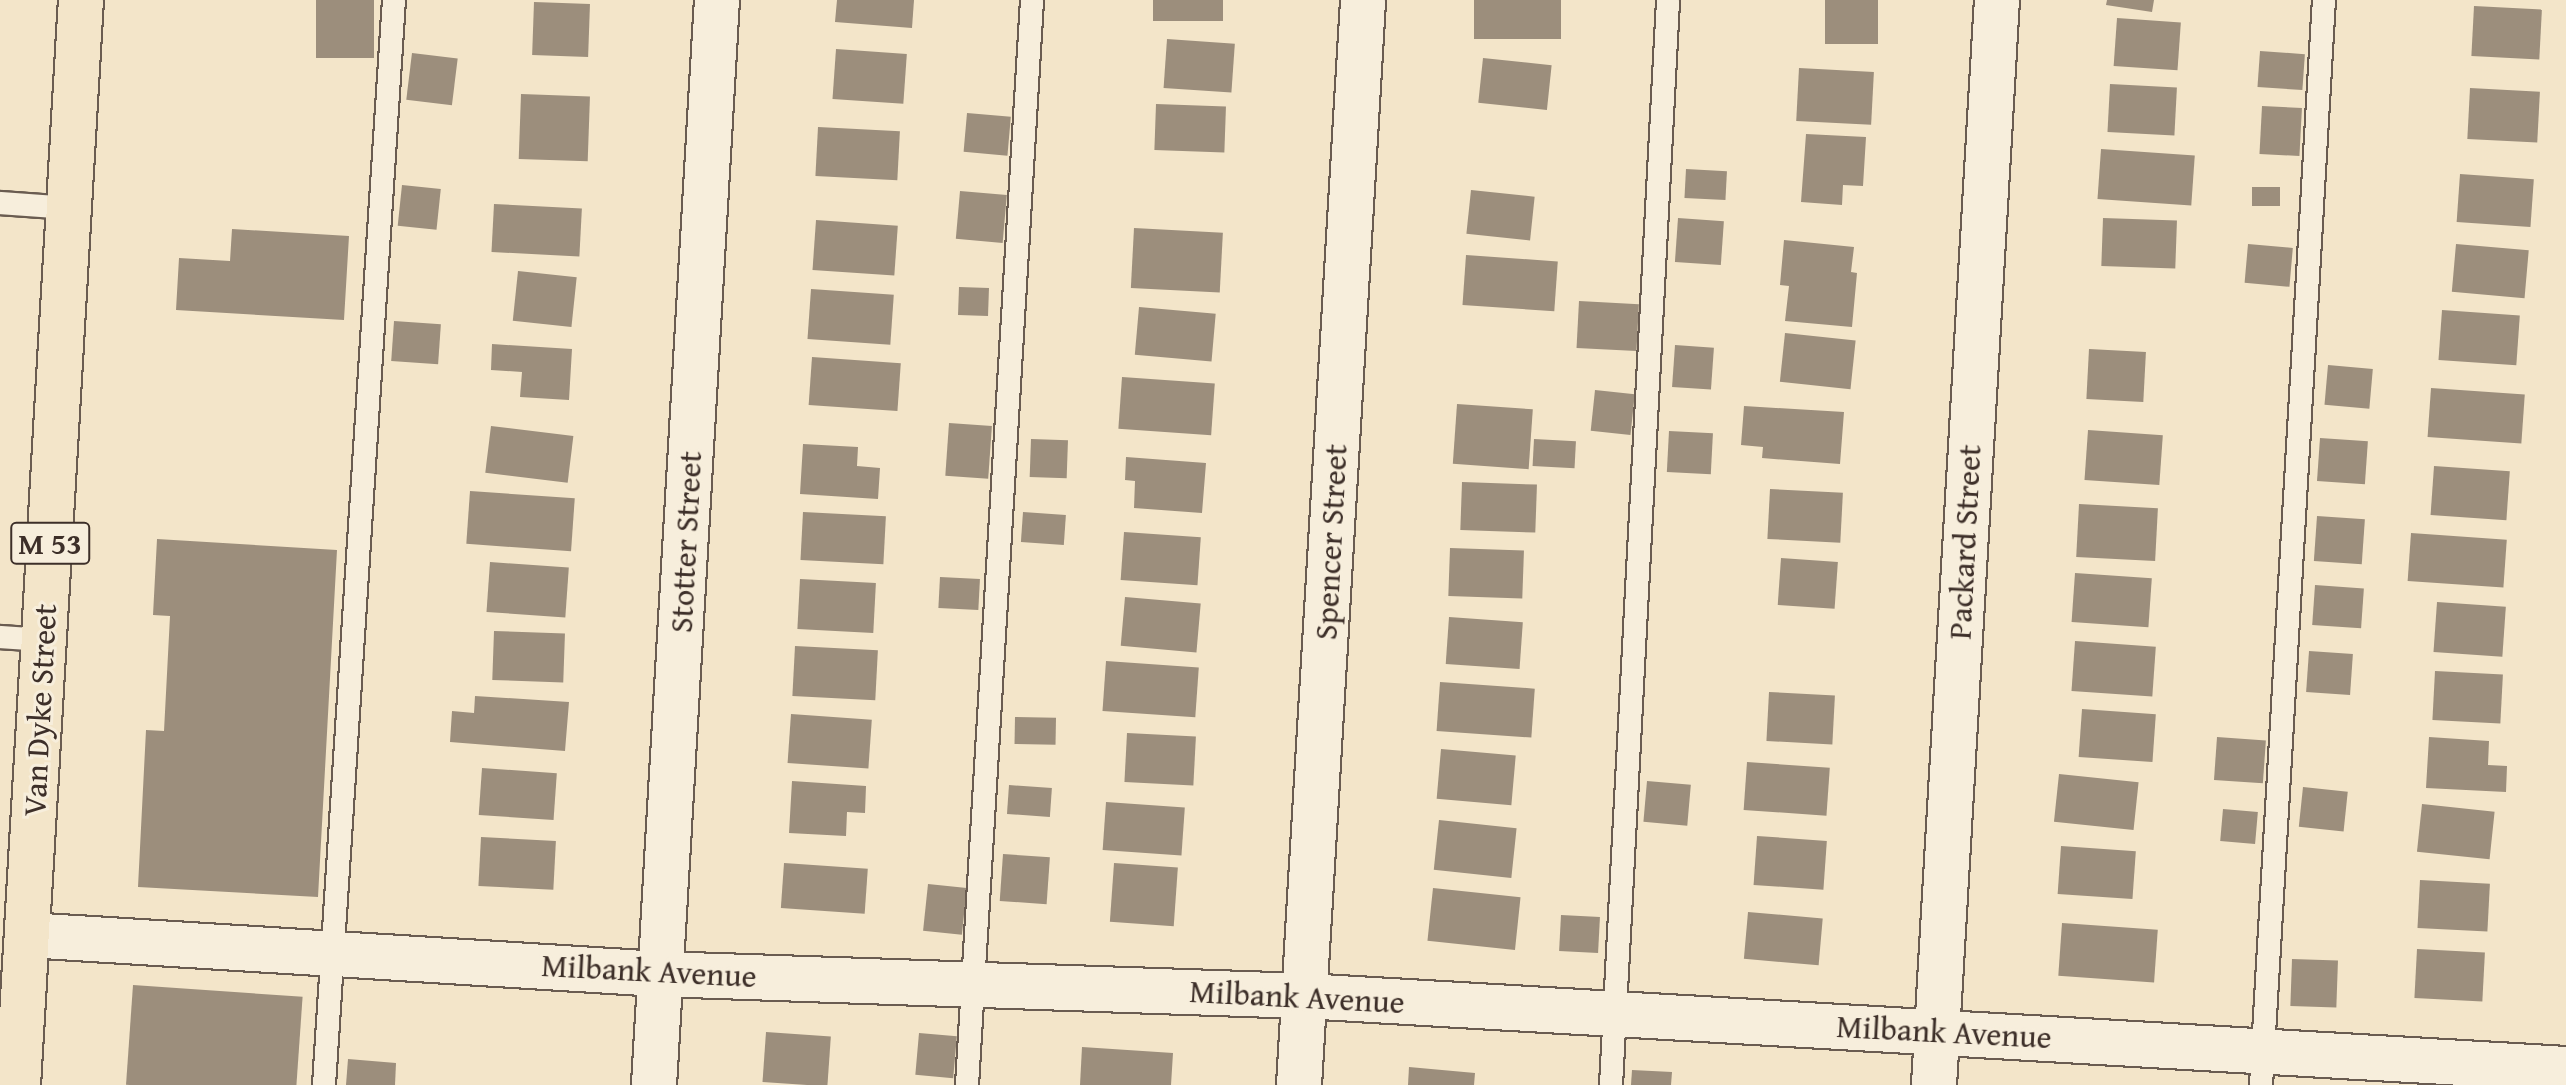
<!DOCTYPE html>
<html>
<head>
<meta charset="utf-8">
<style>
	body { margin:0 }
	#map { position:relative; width:2566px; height:1085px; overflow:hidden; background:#f3e5c9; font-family:"Gentium Book Plus",serif }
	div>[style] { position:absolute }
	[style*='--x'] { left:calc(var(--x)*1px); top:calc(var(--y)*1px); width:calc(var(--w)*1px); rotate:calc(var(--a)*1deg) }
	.building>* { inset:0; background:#9c8e7c; transform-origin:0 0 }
	.roads { filter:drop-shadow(2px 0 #6a5c51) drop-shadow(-2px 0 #6a5c51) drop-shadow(0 2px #6a5c51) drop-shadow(0 -2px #6a5c51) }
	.lane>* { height:22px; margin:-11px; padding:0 11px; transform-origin:11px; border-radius:11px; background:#f7eedc }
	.street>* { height:44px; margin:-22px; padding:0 22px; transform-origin:22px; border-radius:22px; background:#f7eedc }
	.primary>* { height:44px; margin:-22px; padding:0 22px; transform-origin:22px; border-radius:22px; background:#f3e5c9 }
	span { translate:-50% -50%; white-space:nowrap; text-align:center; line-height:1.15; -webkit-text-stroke:6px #f7eedc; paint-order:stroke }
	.shield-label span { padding:2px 6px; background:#f7eedc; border:2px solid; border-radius:6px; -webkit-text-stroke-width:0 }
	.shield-label { font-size:30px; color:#3d2f29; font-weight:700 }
	.street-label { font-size:32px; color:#3d2f29 }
</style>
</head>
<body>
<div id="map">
	<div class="building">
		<i style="left:316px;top:0;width:58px;height:58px"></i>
		<i style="clip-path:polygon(837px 0,914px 0,912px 28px,835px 22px)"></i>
		<i style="left:1153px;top:0;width:70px;height:21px"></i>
		<i style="left:1474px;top:0;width:87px;height:39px"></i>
		<i style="left:1825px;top:0;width:53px;height:44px"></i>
		<i style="clip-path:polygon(2107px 0,2154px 0,2152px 12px,2106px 5px)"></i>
		<i style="left:534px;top:2px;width:56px;height:53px;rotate:2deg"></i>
		<i style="left:2474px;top:6px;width:68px;height:50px;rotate:3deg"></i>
		<i style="left:2117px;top:18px;width:64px;height:48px;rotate:4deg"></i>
		<i style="left:1167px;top:39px;width:68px;height:49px;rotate:4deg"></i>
		<i style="left:836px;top:49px;width:71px;height:50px;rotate:4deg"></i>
		<i style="left:2260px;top:51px;width:45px;height:36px;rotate:4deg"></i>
		<i style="left:412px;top:53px;width:46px;height:47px;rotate:7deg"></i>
		<i style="left:1483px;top:58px;width:69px;height:45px;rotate:6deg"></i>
		<i style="left:1799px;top:68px;width:75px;height:53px;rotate:3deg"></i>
		<i style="left:2110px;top:84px;width:67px;height:48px;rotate:3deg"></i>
		<i style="left:2470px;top:88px;width:70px;height:51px;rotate:3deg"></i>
		<i style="left:521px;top:94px;width:69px;height:65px;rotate:2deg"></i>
		<i style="left:1156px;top:104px;width:70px;height:46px;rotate:2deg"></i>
		<i style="left:2262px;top:106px;width:40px;height:48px;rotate:3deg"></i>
		<i style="left:967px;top:113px;width:44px;height:39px;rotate:5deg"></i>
		<i style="left:818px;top:127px;width:82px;height:49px;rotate:3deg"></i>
		<i style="clip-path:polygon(1806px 134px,1866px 137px,1863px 186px,1843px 185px,1842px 205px,1801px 202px)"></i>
		<i style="left:2101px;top:149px;width:94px;height:50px;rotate:4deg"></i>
		<i style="left:1686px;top:169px;width:41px;height:29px;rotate:3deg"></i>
		<i style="left:2460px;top:174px;width:74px;height:48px;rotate:4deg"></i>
		<i style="left:402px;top:185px;width:39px;height:41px;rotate:6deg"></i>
		<i style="left:2252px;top:187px;width:28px;height:19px"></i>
		<i style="left:1471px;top:190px;width:64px;height:44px;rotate:6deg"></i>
		<i style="left:960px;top:191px;width:47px;height:48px;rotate:5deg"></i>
		<i style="left:494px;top:204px;width:88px;height:48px;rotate:3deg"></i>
		<i style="left:1678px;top:218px;width:46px;height:44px;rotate:4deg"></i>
		<i style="left:2103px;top:218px;width:74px;height:48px;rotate:2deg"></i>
		<i style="left:816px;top:220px;width:82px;height:50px;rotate:4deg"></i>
		<i style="left:1134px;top:228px;width:89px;height:60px;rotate:3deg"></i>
		<i style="clip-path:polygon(232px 229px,349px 236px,344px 320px,176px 310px,179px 258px,230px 261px)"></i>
		<i style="clip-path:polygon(1784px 240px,1854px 247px,1851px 272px,1857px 273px,1852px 327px,1785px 321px,1789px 286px,1780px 285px)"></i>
		<i style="left:2248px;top:244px;width:45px;height:39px;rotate:5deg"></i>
		<i style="left:2456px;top:244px;width:73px;height:48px;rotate:5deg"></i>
		<i style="left:1466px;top:255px;width:92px;height:50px;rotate:4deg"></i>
		<i style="left:518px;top:271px;width:59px;height:50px;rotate:6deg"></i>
		<i style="left:959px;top:287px;width:30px;height:28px;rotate:2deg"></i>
		<i style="left:811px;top:289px;width:83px;height:50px;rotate:4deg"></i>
		<i style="left:1579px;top:301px;width:60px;height:47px;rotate:3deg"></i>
		<i style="left:1139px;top:307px;width:77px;height:48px;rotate:5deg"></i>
		<i style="left:2442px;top:310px;width:78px;height:50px;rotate:4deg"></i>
		<i style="left:394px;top:321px;width:47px;height:40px;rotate:4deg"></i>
		<i style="left:1785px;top:333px;width:71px;height:49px;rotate:6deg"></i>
		<i style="clip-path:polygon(492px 344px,572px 349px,569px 400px,520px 397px,522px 372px,491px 370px)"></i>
		<i style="left:1675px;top:345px;width:39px;height:42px;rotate:4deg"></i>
		<i style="left:2089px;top:349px;width:57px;height:50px;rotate:3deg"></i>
		<i style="left:812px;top:357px;width:89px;height:48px;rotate:4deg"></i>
		<i style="left:2328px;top:365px;width:45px;height:40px;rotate:5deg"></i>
		<i style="left:1122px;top:377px;width:93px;height:52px;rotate:4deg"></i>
		<i style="left:2431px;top:388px;width:94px;height:49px;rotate:4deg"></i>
		<i style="left:1595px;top:390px;width:40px;height:41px;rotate:6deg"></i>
		<i style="left:1457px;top:404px;width:76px;height:60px;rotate:4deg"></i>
		<i style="clip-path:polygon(1744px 406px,1844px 412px,1840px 464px,1762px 458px,1763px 447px,1741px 445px)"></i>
		<i style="left:949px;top:423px;width:43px;height:53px;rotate:4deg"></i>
		<i style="left:491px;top:426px;width:83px;height:47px;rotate:7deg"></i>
		<i style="left:2088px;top:430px;width:75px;height:50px;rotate:4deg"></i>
		<i style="left:1669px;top:431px;width:44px;height:41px;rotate:3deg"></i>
		<i style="left:2320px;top:438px;width:48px;height:43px;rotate:4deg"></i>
		<i style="left:1031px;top:439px;width:37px;height:38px;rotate:2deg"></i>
		<i style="left:1534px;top:439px;width:42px;height:27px;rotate:3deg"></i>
		<i style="clip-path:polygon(803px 444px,858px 447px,857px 466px,880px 468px,878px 499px,800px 494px)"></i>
		<i style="clip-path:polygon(1126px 457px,1206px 463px,1202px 513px,1134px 508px,1135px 481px,1125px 480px)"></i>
		<i style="left:2434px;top:466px;width:76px;height:49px;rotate:4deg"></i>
		<i style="left:1462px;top:482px;width:75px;height:48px;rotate:2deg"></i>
		<i style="left:1770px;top:489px;width:73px;height:50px;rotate:3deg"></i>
		<i style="left:470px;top:491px;width:105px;height:53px;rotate:4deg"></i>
		<i style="left:2079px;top:504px;width:79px;height:53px;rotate:3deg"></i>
		<i style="left:803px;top:512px;width:83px;height:48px;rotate:3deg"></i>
		<i style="left:1023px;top:512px;width:43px;height:30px;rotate:4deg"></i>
		<i style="left:2317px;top:516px;width:48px;height:45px;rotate:4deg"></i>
		<i style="left:1124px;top:532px;width:77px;height:48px;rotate:4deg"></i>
		<i style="left:2411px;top:533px;width:96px;height:48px;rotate:4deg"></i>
		<i style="clip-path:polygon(157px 539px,337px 550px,318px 897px,138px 887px,146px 730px,164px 731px,170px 616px,153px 615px)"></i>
		<i style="left:1450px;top:548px;width:74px;height:48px;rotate:2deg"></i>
		<i style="left:1781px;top:558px;width:57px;height:47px;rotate:4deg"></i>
		<i style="left:490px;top:562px;width:79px;height:50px;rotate:4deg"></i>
		<i style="left:2075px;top:573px;width:77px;height:49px;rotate:4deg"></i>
		<i style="left:940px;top:577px;width:40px;height:31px;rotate:3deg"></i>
		<i style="left:800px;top:579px;width:76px;height:50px;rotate:3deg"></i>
		<i style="left:2315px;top:585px;width:49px;height:40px;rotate:4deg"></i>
		<i style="left:1125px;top:597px;width:76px;height:49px;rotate:5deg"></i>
		<i style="left:2437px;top:602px;width:69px;height:50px;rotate:4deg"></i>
		<i style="left:1449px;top:617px;width:74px;height:47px;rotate:4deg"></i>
		<i style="left:494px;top:631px;width:71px;height:49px;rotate:2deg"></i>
		<i style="left:2075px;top:641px;width:81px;height:50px;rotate:4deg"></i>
		<i style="left:795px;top:646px;width:83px;height:50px;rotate:3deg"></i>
		<i style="left:2309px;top:651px;width:44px;height:41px;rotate:4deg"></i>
		<i style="left:1106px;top:661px;width:93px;height:50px;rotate:4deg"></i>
		<i style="left:2435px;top:671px;width:68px;height:49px;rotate:3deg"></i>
		<i style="left:1440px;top:682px;width:95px;height:49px;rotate:4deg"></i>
		<i style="left:1769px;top:692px;width:66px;height:49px;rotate:3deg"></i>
		<i style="clip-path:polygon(475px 696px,569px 702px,565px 751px,450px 742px,452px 711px,474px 713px)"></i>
		<i style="left:2082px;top:709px;width:74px;height:48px;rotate:4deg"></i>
		<i style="left:791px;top:714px;width:81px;height:49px;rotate:4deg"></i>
		<i style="left:1015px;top:717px;width:41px;height:27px;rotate:1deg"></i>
		<i style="left:1127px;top:733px;width:69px;height:49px;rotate:3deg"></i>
		<i style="left:2217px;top:737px;width:49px;height:43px;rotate:4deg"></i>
		<i style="clip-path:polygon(2429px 737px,2489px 741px,2488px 765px,2507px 766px,2506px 792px,2426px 788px)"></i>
		<i style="left:1441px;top:749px;width:75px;height:50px;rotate:5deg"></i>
		<i style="left:1747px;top:762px;width:83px;height:48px;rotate:4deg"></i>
		<i style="left:482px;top:768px;width:75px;height:47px;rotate:4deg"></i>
		<i style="left:2059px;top:774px;width:80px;height:48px;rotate:6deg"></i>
		<i style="clip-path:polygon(792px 781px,866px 786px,865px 813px,847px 812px,846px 836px,789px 833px)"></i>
		<i style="left:1647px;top:781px;width:44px;height:41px;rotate:5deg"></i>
		<i style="left:1009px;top:785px;width:43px;height:29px;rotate:4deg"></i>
		<i style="left:2303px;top:787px;width:45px;height:40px;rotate:6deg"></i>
		<i style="left:1106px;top:802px;width:79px;height:48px;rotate:4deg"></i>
		<i style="left:2422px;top:804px;width:73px;height:48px;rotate:6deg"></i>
		<i style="left:2223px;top:809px;width:35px;height:32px;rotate:5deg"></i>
		<i style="left:1439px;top:820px;width:78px;height:50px;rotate:6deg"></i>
		<i style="left:1757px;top:836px;width:70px;height:49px;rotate:4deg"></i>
		<i style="left:481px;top:837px;width:75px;height:49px;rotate:3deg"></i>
		<i style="left:2061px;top:846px;width:75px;height:48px;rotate:4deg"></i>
		<i style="left:1003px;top:854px;width:47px;height:47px;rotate:4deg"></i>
		<i style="left:784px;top:863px;width:84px;height:45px;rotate:4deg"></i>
		<i style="left:1114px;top:863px;width:64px;height:59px;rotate:4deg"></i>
		<i style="left:2420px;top:880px;width:70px;height:48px;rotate:3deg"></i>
		<i style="left:928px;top:884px;width:39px;height:47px;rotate:6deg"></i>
		<i style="left:1433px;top:888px;width:88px;height:53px;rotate:6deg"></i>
		<i style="left:1748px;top:912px;width:75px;height:47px;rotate:5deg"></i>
		<i style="left:1561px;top:915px;width:39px;height:36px;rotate:3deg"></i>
		<i style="left:2062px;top:923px;width:96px;height:53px;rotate:4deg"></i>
		<i style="left:2417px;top:949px;width:68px;height:49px;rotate:3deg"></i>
		<i style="left:2292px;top:959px;width:46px;height:47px;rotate:2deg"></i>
		<i style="left:133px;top:985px;width:170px;height:100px;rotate:4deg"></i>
		<i style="left:766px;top:1032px;width:65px;height:50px;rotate:4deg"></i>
		<i style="left:919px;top:1033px;width:38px;height:42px;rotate:5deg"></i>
		<i style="clip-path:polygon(1082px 1047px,1173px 1053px,1171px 1085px,1080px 1085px)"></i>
		<i style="clip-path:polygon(348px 1059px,396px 1063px,395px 1085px,346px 1085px)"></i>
		<i style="clip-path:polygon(1409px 1067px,1475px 1073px,1474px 1085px,1408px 1085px)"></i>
		<i style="clip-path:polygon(1632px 1070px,1672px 1072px,1671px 1085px,1631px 1085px)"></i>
	</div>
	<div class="roads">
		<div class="lane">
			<i style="--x:0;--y:203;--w:69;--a:4.1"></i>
			<i style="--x:0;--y:637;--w:44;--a:3.9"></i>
			<i style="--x:324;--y:1085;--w:1087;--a:-86.31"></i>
			<i style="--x:967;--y:1085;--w:1087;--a:-86.57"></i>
			<i style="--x:1611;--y:1085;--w:1086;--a:-86.99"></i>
			<i style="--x:2261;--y:1085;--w:1087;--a:-86.68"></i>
		</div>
		<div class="street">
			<i style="--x:27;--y:935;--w:634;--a:3.53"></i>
			<i style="--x:660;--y:974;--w:644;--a:1.96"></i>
			<i style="--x:1304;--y:996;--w:1264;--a:3.31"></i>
			<i style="--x:654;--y:1085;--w:1087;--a:-86.68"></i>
			<i style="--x:1299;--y:1085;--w:1087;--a:-86.62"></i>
			<i style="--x:1934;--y:1085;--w:1087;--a:-86.68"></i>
		</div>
		<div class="primary">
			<i style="--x:18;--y:1085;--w:1087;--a:-86.68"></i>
		</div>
	</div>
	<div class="shield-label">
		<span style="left:50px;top:543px">M 53</span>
	</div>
	<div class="street-label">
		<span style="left:686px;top:542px;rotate:-87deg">Stotter Street</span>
		<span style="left:1331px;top:542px;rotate:-87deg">Spencer Street</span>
		<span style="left:1965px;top:542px;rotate:-87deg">Packard Street</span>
		<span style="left:40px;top:710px;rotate:-87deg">Van Dyke Street</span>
		<span style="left:649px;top:971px;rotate:3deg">Milbank Avenue</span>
		<span style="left:1297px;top:997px;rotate:3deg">Milbank Avenue</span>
		<span style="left:1944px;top:1032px;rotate:3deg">Milbank Avenue</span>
	</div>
</div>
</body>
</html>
